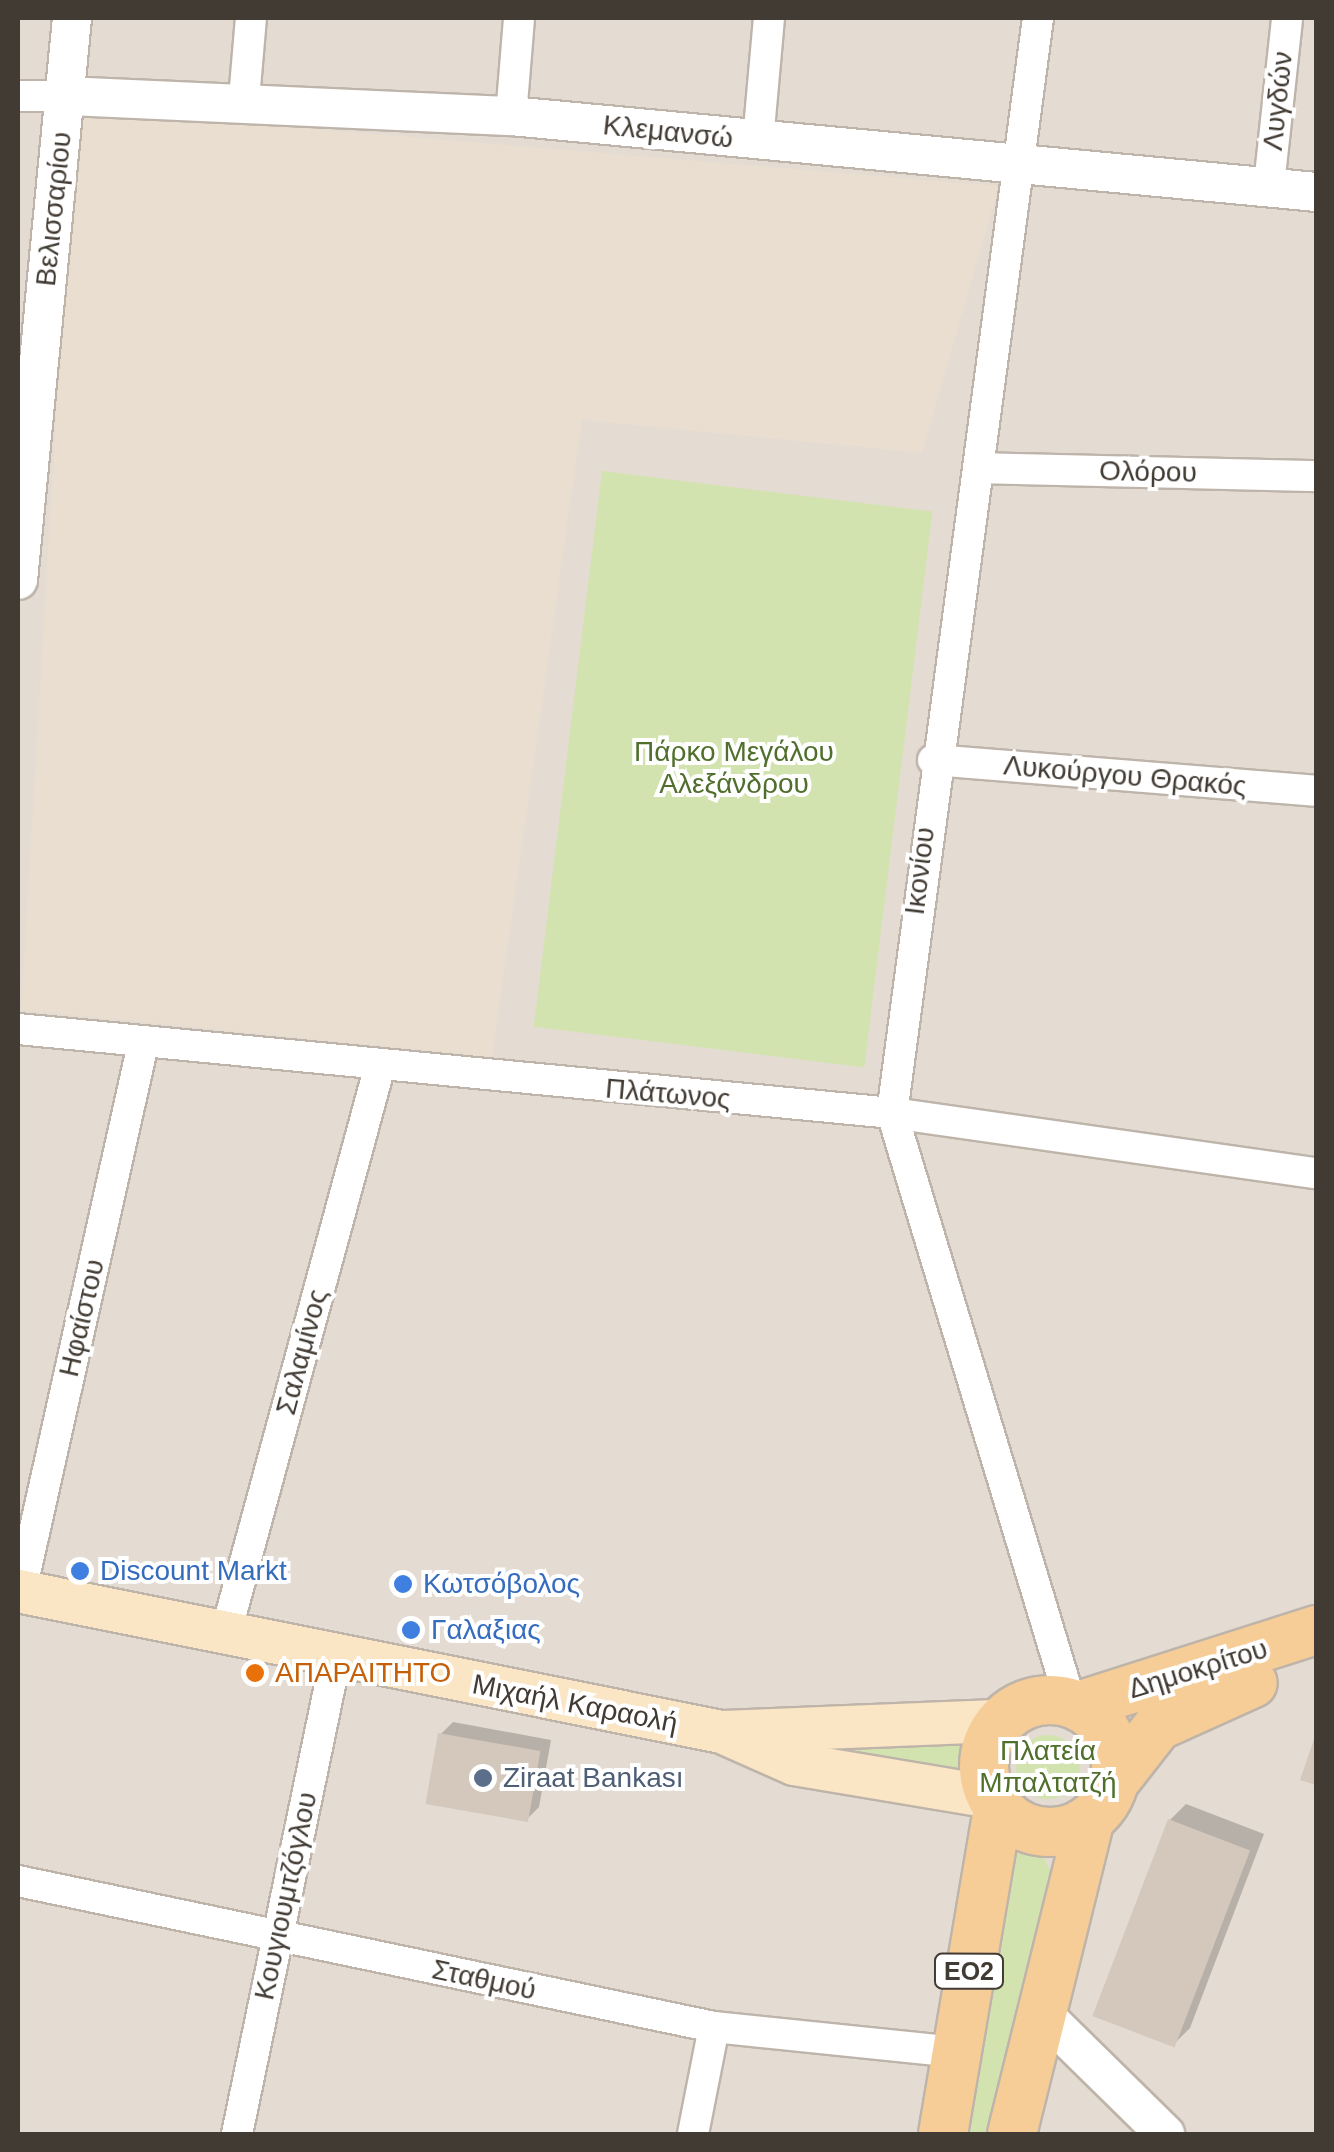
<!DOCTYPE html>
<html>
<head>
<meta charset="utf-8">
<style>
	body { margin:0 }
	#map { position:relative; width:1334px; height:2152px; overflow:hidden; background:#f1ebe4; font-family:Helvetica,sans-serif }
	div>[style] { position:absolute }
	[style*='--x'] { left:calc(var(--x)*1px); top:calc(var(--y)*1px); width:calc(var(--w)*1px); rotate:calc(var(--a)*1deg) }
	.residential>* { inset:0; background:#e4dcd3; transform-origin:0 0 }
	.education>* { inset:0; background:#e9decf }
	.green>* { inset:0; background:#d3e3af; transform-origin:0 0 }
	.round { border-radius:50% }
	.shadow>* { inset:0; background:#0003 }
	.building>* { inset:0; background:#d4c8bd; transform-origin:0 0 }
	.roads { filter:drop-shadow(2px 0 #beb4aa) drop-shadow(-2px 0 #beb4aa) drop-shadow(0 2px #beb4aa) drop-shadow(0 -2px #beb4aa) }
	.minor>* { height:30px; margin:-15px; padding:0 15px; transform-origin:15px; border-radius:15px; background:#fff }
	.tertiary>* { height:38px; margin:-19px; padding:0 19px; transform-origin:19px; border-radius:19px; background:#fff }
	.secondary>* { height:42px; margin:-21px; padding:0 21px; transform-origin:21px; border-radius:21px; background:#fae5c4 }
	.primary>* { height:48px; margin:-24px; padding:0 24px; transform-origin:24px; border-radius:24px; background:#f7cd97 }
	.primary>.ring { margin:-24px; padding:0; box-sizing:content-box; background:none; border:48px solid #f7cd97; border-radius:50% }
	.dots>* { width:28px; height:28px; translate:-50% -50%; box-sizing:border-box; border:5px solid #fff; border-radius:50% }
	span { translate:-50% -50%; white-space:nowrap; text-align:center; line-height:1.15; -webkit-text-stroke:8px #fff; paint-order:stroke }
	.shield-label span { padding:2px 8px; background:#fff; border:2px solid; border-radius:8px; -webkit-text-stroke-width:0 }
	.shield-label { font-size:25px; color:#423b34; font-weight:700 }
	.street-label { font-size:28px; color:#423b34 }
	.park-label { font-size:28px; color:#506f2c }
	.shop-label { font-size:28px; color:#366cbe }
	.left { translate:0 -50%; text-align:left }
	.food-label { font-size:28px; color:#c56008 }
	.service-label { font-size:28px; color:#4e5e75 }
	.frame { position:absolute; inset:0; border:20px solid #423b34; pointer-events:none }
</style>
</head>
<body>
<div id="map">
	<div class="residential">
		<i style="left:18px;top:18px;width:1298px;height:2116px"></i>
	</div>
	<div class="education">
		<i style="clip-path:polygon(74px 109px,999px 186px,922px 453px,582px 420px,492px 1057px,21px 1010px)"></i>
	</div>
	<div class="green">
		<i style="left:602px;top:471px;width:333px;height:560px;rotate:7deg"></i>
		<i class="round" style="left:1016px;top:1735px;width:64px;height:64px"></i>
		<i style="clip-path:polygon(964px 1740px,957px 1780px,816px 1749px)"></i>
		<i style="clip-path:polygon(1014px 1849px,1041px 1852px,1053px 1876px,1006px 2134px,959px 2134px)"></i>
	</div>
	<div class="shadow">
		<i style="clip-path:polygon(453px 1722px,551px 1740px,539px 1807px,527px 1819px,440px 1735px)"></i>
		<i style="clip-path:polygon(1186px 1804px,1264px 1834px,1190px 2028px,1174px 2044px,1170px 1820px)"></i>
	</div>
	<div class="building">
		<i style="left:438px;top:1733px;width:104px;height:72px;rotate:10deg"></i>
		<i style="clip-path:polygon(1316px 1733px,1316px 1785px,1300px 1780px)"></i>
		<i style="left:1168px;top:1819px;width:88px;height:211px;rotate:21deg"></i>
	</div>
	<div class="roads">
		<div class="minor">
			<i style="--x:1038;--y:18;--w:1105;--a:97.59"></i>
			<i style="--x:892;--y:1113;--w:618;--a:73.15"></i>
			<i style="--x:18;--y:96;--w:49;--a:0"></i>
			<i style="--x:244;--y:99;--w:81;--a:-85.1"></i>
			<i style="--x:511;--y:116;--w:98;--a:-85.3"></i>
			<i style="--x:758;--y:141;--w:123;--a:-84.9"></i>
			<i style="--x:1269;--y:185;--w:168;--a:-83.8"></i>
			<i style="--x:979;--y:468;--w:337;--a:1.4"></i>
			<i style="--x:933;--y:760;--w:384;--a:4.6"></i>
			<i style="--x:18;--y:1029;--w:878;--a:5.49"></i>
			<i style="--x:892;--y:1113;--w:428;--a:8.1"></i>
			<i style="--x:21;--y:1591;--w:560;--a:-77.43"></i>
			<i style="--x:225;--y:1636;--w:588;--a:-74.8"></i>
			<i style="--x:18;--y:1881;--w:711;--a:11.85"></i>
			<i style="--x:714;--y:2027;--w:243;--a:5.9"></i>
			<i style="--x:237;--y:2134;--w:486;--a:-78.3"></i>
			<i style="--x:693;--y:2134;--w:109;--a:-78.9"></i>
		</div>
		<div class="tertiary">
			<i style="--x:67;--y:96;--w:444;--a:2.6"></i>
			<i style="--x:511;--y:116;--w:809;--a:5.39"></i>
			<i style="--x:18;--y:580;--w:565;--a:-84.51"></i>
			<i style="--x:1044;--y:2015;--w:170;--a:44.5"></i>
		</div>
		<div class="secondary">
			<i style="--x:18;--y:1591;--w:718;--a:11.33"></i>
			<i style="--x:722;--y:1732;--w:79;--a:24"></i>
			<i style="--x:794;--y:1764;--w:200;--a:9.5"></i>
			<i style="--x:723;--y:1732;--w:279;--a:-2.3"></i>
		</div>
		<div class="primary">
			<i class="ring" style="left:984px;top:1700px;width:84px;height:84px"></i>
			<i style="--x:1078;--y:1706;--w:250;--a:-17.7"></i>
			<i style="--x:1115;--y:1781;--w:70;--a:-52"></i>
			<i style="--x:1158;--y:1726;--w:104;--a:-24.4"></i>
			<i style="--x:943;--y:2134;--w:331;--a:-80.4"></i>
			<i style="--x:1012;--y:2134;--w:325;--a:-76.1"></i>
		</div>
	</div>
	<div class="dots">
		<i style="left:80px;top:1571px;background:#3f7fe0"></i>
		<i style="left:403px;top:1584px;background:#3f7fe0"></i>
		<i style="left:411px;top:1630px;background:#3f7fe0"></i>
		<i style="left:255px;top:1673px;background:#e8710a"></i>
		<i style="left:483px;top:1778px;background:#5c6f8a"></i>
	</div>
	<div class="shield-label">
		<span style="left:969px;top:1971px">ΕΟ2</span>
	</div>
	<div class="street-label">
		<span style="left:1278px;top:101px;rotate:-84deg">Λυγδών</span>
		<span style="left:668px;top:132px;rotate:6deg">Κλεμανσώ</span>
		<span style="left:54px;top:209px;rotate:-84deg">Βελισσαρίου</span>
		<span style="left:1148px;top:472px;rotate:1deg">Ολόρου</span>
		<span style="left:1125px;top:776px;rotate:5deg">Λυκούργου Θρακός</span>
		<span style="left:920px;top:871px;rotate:-83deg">Ικονίου</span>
		<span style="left:668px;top:1094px;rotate:5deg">Πλάτωνος</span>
		<span style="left:82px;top:1318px;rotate:-77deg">Ηφαίστου</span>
		<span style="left:302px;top:1352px;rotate:-75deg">Σαλαμίνος</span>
		<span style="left:1198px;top:1669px;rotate:-17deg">Δημοκρίτου</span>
		<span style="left:575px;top:1704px;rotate:11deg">Μιχαήλ Καραολή</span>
		<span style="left:286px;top:1896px;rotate:-78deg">Κουγιουμτζόγλου</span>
		<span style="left:484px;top:1980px;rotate:12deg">Σταθμού</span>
	</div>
	<div class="park-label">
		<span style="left:734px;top:768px">Πάρκο Μεγάλου<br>Αλεξάνδρου</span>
		<span style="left:1048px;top:1767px">Πλατεία<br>Μπαλτατζή</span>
	</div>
	<div class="shop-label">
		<span class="left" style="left:100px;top:1571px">Discount Markt</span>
		<span class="left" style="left:423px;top:1584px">Κωτσόβολος</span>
		<span class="left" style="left:431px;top:1630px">Γαλαξιας</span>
	</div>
	<div class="food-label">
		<span class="left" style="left:275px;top:1673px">ΑΠΑΡΑΙΤΗΤΟ</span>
	</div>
	<div class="service-label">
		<span class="left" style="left:503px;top:1778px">Ziraat Bankası</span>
	</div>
	<div class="frame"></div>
</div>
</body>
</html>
